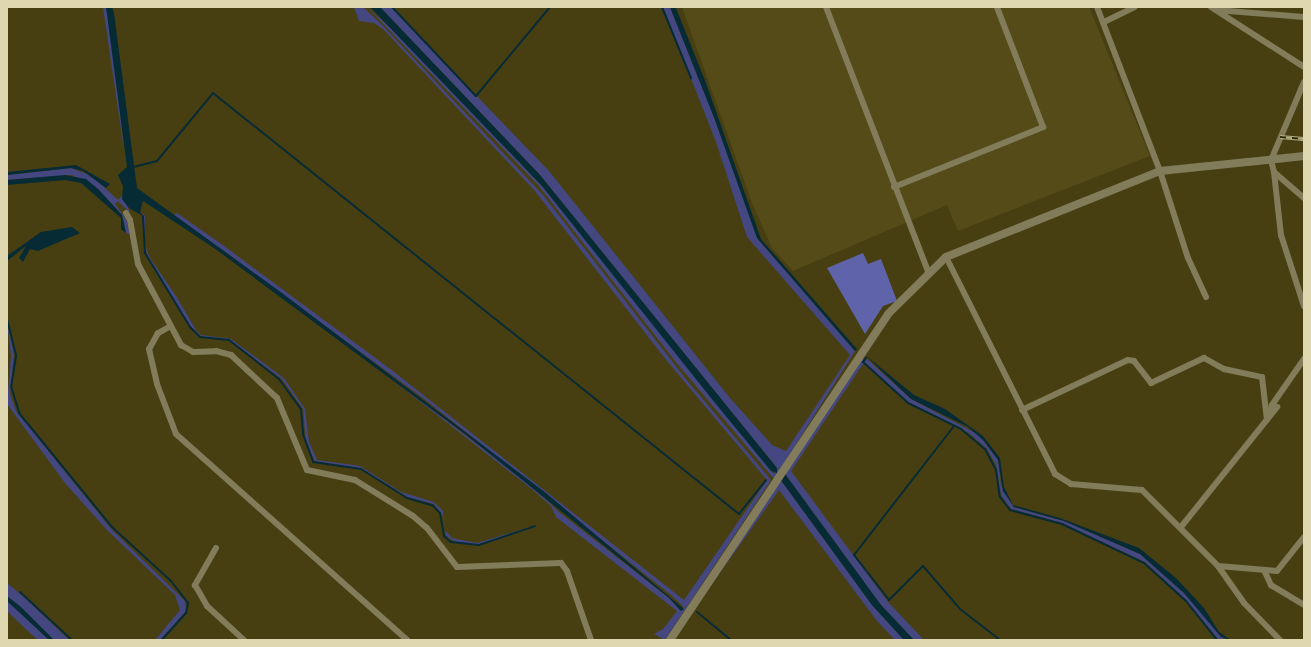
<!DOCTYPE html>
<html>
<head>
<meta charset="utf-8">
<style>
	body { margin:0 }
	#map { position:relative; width:1311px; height:647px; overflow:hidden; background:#473f12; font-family:Poppins,sans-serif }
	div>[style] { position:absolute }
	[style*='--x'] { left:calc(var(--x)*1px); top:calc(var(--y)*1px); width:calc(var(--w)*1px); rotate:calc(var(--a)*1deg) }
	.built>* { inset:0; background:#544b19 }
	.green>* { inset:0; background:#444780 }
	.forest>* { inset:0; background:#5e63aa }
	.water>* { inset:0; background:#062b35 }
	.stream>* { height:2px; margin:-1px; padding:0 1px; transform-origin:1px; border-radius:1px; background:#062b35 }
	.minor>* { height:6px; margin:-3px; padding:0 3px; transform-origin:3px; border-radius:3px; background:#827c5a }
	.tertiary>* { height:8px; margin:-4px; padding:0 4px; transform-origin:4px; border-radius:4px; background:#827c5a }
	.rail>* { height:3.5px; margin-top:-1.75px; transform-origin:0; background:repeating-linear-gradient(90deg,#2c2502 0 6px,#b4ac83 0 12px); box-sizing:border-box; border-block:1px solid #b4ac83 }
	span { translate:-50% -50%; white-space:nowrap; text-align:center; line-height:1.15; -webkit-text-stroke:3px #2c2502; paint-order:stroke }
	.frame { position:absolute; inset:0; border:8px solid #ded7af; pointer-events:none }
</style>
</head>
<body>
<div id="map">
	<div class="built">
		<i style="clip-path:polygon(682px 7px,1089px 7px,1150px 156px,958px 231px,947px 205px,793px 271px,772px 248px,752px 203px)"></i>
	</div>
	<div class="green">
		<i style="clip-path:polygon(103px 7px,106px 7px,111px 23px,124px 150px)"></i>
		<i style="clip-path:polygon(354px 7px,363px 7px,383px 26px,543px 195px,685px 378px,771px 480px,665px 640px,654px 634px,663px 629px,677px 611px,556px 517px,551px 506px,533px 490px,344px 342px,533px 487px,559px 512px,669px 598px,681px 611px,684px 607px,671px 595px,423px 398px,174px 215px,177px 213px,220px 243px,389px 368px,684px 600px,767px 480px,667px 361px,534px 190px,383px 29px,374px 23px,359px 21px)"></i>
		<i style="clip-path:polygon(367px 7px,403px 39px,542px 186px,774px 474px,777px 468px,540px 175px,380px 7px,391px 7px,549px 171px,730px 398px,772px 445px,786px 451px,850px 355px,747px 237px,716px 142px,663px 7px,670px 7px,715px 120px,757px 238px,855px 351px,774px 479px,675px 361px,538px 185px)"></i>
		<i style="clip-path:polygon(71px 168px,92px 176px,118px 200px,123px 195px,130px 213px,118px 201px,115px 204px,126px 219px,130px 234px,126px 233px,122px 215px,98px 189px,72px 175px,7px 180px,7px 175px)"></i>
		<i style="clip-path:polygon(140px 210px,145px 216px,145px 245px,150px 258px,176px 296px,196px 330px,201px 335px,231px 339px,284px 378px,305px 409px,309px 442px,317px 460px,360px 466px,401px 492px,434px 502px,443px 511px,445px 530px,452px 538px,477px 543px,537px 525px,478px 545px,456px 542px,446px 536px,443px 516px,434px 504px,407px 497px,362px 469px,315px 461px,306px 444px,303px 409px,282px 379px,229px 340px,202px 337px,189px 325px,148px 257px,144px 244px,144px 216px)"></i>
		<i style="clip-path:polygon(7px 322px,14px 354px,10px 394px,16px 411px,112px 530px,185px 601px,186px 611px,160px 640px,155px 640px,180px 610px,175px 595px,107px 530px,65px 483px,7px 404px,11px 356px)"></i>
		<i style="clip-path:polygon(863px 356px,863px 364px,791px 471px,888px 602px,924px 640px,914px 640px,881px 605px,785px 474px)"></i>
		<i style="clip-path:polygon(867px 359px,911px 399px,979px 435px,998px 460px,1001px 486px,1014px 507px,1064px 521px,1140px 554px,1184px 593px,1225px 640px,1218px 639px,1186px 600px,1145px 562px,1062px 523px,1011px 509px,1001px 495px,996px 465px,987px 449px,969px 433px,908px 402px,864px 362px)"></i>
		<i style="clip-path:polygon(780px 479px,872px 605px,904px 640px,895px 640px,877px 621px,779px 490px,672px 640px)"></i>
		<i style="clip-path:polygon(7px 583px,25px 598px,69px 640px,54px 640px,7px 596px)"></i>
		<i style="clip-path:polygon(7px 601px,20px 612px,49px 640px,38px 640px,30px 633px,7px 611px)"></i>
	</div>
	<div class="forest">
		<i style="clip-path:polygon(863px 253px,868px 264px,881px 259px,897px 301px,883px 306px,865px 334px,827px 268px)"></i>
	</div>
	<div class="water">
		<i style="clip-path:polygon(106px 7px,112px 7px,114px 13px,137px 188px,282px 293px,546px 493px,684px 609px,681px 611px,669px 598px,465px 434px,214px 248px,143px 201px,140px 212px,143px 216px,129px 208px,122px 199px,123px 186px,118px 175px,127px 167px)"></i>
		<i style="clip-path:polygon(370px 7px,380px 7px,540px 175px,777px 468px,777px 473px,771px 471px,711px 398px,542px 186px)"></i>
		<i style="clip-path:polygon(670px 7px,676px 8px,706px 83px,761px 239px,857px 349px,855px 351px,757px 238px,715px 120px)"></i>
		<i style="clip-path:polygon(76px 165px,110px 184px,106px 188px,83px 171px,71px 168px,7px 175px,7px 172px)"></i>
		<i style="clip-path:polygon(65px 175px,86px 179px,98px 189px,122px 215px,126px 233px,121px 229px,121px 218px,81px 183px,65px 180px,7px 185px,7px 180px)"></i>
		<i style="clip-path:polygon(72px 227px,80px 233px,38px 251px,30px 249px,23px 262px,19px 258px,26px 246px,7px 261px,7px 256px,41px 232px)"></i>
		<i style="clip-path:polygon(864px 354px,914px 395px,945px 409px,983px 436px,1000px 458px,1004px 487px,1013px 505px,1060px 518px,1139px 548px,1176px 578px,1204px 608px,1219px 632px,1231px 640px,1221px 637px,1184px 593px,1140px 554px,1064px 521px,1014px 507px,1003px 491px,998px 460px,984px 441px,968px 427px,911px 399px)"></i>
		<i style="clip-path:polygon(785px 474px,881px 605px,914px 640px,904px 640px,872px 605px,780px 479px)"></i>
		<i style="clip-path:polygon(7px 596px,21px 607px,54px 640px,49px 640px,7px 601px)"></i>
	</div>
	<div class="stream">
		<i style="--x:392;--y:7;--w:122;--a:46.7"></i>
		<i style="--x:476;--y:96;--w:116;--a:-50.3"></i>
		<i style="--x:662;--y:7;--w:77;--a:67.8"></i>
		<i style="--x:133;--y:167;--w:25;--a:-14"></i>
		<i style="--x:157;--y:161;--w:88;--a:-50.5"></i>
		<i style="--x:213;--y:93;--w:674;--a:38.67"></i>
		<i style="--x:739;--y:514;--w:43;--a:-51.5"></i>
		<i style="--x:143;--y:216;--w:37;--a:87"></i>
		<i style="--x:145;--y:253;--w:87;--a:58.7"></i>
		<i style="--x:190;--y:327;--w:14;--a:45"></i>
		<i style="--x:200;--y:337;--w:29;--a:6"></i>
		<i style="--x:229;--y:340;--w:63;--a:38"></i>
		<i style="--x:279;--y:379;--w:37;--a:54"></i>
		<i style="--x:301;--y:409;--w:25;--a:85"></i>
		<i style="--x:303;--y:434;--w:30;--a:70"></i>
		<i style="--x:313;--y:462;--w:49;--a:8.3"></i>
		<i style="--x:361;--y:469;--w:54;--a:32.2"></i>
		<i style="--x:407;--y:498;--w:26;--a:16"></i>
		<i style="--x:432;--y:505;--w:11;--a:45"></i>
		<i style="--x:440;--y:513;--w:23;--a:80"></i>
		<i style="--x:444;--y:536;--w:9;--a:41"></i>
		<i style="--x:451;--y:542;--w:28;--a:6"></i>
		<i style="--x:479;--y:545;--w:59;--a:-18.7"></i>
		<i style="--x:7;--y:319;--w:38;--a:76"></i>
		<i style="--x:16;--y:356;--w:30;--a:99"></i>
		<i style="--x:11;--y:386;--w:28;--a:73"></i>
		<i style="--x:19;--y:413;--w:147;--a:50.8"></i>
		<i style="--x:112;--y:527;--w:80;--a:42.5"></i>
		<i style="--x:171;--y:581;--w:28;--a:52"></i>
		<i style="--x:188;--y:603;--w:10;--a:101"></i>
		<i style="--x:186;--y:613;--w:36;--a:132"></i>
		<i style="--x:866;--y:358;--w:5;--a:127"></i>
		<i style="--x:863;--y:362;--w:61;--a:42.3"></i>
		<i style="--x:908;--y:403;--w:59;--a:26.1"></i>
		<i style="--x:961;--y:429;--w:31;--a:40"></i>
		<i style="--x:985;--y:449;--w:24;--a:62"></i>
		<i style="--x:996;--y:470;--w:27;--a:82"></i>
		<i style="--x:1000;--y:497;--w:16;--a:52"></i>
		<i style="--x:1010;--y:510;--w:54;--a:15.1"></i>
		<i style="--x:1062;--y:524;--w:91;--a:25.4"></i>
		<i style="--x:1144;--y:563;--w:57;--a:42.1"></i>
		<i style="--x:1186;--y:601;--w:50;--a:51.5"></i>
		<i style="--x:954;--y:426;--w:163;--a:127.8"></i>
		<i style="--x:854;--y:555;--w:57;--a:52.1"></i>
		<i style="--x:889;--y:600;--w:48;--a:-45"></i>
		<i style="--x:923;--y:566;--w:57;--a:49.3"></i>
		<i style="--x:960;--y:609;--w:51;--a:37.8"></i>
		<i style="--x:20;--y:592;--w:71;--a:42.7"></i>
		<i style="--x:697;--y:612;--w:44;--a:39.5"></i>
	</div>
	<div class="minor">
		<i style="--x:826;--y:7;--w:286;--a:68.9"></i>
		<i style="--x:1097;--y:7;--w:176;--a:69"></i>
		<i style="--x:1160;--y:171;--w:91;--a:72.2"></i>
		<i style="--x:1188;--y:258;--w:43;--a:65.2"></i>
		<i style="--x:1211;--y:7;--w:111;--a:32.8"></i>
		<i style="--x:1216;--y:10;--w:88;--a:4.5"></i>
		<i style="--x:1104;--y:22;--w:34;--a:-26"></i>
		<i style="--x:1304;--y:82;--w:85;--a:112.9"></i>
		<i style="--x:1271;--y:160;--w:12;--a:76"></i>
		<i style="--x:1274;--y:172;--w:40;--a:41"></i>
		<i style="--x:1274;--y:172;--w:63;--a:83.7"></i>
		<i style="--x:1281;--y:235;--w:75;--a:72.1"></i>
		<i style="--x:894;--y:187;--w:161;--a:-21.9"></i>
		<i style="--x:1043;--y:127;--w:129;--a:-111"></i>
		<i style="--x:126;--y:213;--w:8;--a:60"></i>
		<i style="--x:130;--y:220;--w:45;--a:79.7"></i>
		<i style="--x:138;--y:264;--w:92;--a:62"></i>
		<i style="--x:181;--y:345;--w:14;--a:30"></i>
		<i style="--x:193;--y:352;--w:23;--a:-2"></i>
		<i style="--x:216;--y:351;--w:16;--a:15"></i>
		<i style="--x:231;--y:355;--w:63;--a:43.1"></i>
		<i style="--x:277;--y:398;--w:78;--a:67.4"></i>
		<i style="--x:307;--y:470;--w:49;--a:11.8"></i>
		<i style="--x:355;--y:480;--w:68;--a:31.8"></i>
		<i style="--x:413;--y:516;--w:18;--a:41"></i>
		<i style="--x:427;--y:528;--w:49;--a:52.4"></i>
		<i style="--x:457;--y:567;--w:104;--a:-2.2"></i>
		<i style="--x:561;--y:563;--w:10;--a:53"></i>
		<i style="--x:567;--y:571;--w:73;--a:70.8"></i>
		<i style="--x:946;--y:257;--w:243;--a:63.3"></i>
		<i style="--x:1055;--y:474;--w:19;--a:32"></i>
		<i style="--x:1071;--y:484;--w:71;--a:4.8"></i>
		<i style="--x:1142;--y:490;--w:107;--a:45"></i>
		<i style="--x:1218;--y:566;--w:45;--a:54.9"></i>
		<i style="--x:1244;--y:603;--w:52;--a:45.8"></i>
		<i style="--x:169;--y:327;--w:13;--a:151"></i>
		<i style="--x:158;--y:333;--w:18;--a:119"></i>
		<i style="--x:149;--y:349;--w:36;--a:77"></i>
		<i style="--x:157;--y:384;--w:53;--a:69.2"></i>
		<i style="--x:176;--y:434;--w:310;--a:41.7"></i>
		<i style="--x:1022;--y:410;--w:117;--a:-25.3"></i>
		<i style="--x:1128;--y:360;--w:6;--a:9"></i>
		<i style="--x:1134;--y:361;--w:28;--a:52"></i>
		<i style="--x:1151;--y:383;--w:59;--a:-25.3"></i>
		<i style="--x:1204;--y:358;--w:23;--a:29"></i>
		<i style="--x:1224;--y:369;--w:39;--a:12"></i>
		<i style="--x:1262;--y:377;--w:43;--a:83.4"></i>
		<i style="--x:1268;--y:416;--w:12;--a:-70"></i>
		<i style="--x:1272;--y:405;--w:56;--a:-55.2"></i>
		<i style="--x:1181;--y:527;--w:154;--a:-51.3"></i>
		<i style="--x:216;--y:548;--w:43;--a:119.6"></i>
		<i style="--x:195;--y:585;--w:24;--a:60"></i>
		<i style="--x:207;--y:606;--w:50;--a:42.6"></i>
		<i style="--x:1218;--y:566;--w:59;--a:4.8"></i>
		<i style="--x:1277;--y:571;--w:43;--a:-51.5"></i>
		<i style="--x:1264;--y:570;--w:17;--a:65"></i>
		<i style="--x:1271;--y:585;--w:39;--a:31"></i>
	</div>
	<div class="tertiary">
		<i style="--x:670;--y:640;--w:392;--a:-56.2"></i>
		<i style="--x:888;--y:314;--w:81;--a:-44.5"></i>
		<i style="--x:946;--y:257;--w:231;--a:-21.9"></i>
		<i style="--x:1160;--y:171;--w:145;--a:-5.9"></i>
	</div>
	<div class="rail">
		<i style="--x:1280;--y:137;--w:24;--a:5"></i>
	</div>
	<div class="frame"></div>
</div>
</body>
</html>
